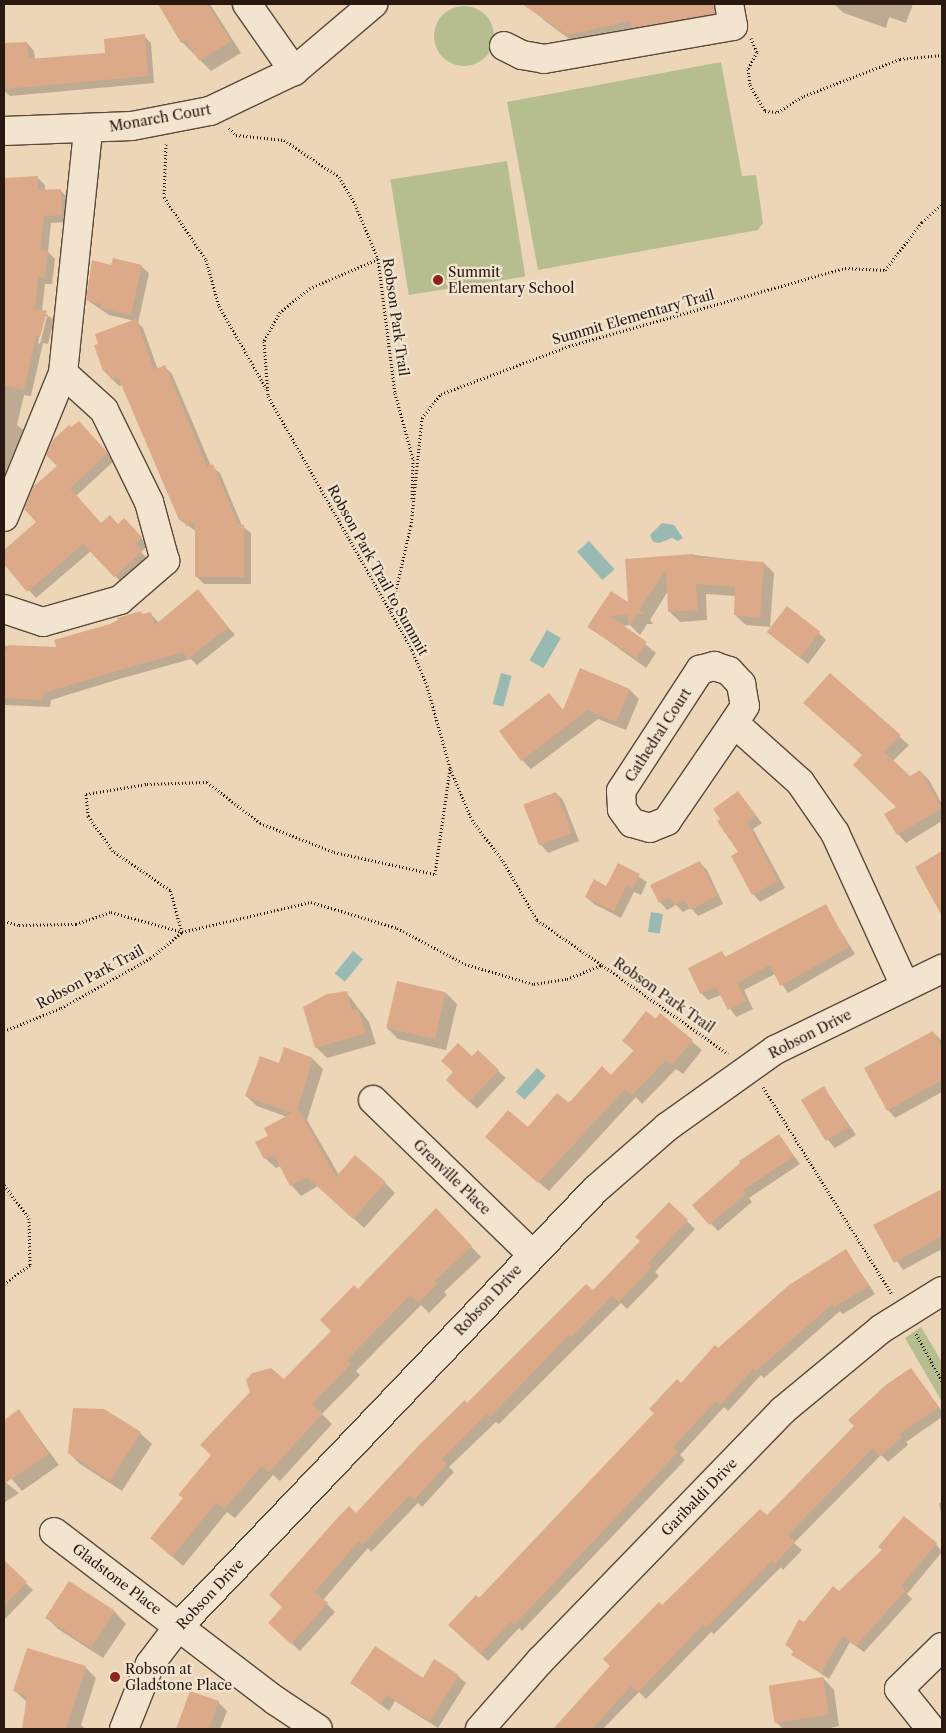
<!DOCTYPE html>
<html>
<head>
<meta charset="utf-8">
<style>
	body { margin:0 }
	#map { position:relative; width:946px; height:1733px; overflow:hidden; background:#ecd6b7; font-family:"Libre Caslon Text",serif }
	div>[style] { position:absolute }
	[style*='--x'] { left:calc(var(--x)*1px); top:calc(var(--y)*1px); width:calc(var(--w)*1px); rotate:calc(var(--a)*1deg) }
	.green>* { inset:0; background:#b6be90; transform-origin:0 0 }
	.round { border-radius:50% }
	.water>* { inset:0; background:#99b9b3; transform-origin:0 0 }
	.shadow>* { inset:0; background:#0003; transform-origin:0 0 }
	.building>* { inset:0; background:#ddaa89; transform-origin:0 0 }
	.path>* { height:3px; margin-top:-1.5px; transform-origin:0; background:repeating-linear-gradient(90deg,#291810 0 1px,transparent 0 3.5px) }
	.roads { filter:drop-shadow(1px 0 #5a483a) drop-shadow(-1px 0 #5a483a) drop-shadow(0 1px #5a483a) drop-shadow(0 -1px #5a483a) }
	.minor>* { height:28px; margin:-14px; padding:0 14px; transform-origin:14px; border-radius:14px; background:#f3e4d0 }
	.dots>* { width:14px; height:14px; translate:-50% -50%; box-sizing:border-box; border:2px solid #f3e4d0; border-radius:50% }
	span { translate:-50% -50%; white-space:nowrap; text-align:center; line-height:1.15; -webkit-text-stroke:4.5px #f3e4d0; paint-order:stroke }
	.street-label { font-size:14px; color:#291810 }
	.poi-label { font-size:14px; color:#291810 }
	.left { translate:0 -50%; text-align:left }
	.frame { position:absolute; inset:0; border:5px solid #291810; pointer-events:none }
</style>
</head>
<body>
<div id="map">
	<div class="green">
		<i class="round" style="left:434px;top:6px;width:60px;height:60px"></i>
		<i style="clip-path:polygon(721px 62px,742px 176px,756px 175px,763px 223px,758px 230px,538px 270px,507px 102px)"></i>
		<i style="left:507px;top:161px;width:117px;height:118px;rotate:81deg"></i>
		<i style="clip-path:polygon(921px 1327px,942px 1362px,942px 1402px,905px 1338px)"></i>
	</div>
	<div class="water">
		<i style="clip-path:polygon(662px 523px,674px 525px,683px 538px,678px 541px,672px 538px,659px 543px,653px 542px,650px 535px)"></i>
		<i style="left:589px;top:541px;width:38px;height:16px;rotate:48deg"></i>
		<i style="left:547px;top:630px;width:16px;height:35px;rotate:30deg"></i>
		<i style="left:501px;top:673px;width:11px;height:32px;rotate:15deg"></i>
		<i style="left:651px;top:912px;width:12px;height:20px;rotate:9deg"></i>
		<i style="left:353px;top:951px;width:13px;height:29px;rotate:39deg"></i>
		<i style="left:537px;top:1068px;width:12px;height:32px;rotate:42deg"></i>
	</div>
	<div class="shadow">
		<i style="clip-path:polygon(164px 4px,210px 4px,241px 53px,211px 71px,182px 42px,160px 6px)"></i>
		<i style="clip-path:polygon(532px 4px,731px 4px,725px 24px,579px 46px,545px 21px,533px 10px)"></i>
		<i style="clip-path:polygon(834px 4px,913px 4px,906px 23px,889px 17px,886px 28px,844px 13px)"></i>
		<i style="clip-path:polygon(144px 36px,151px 43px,154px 83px,10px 96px,4px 91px,4px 44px,27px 43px,34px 51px,35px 60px,107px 54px)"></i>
		<i style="clip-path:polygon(evenodd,37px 177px,45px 185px,45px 191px,60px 190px,68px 198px,69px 222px,51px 223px,48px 252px,55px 259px,52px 284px,45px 284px,42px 311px,54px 320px,48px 344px,43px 343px,31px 396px,24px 395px,17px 425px,27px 433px,18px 456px,13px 454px,4px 477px,4px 179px,37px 177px,44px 316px,47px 316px,40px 344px,38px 343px,44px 316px)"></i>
		<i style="clip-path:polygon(112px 266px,141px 266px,149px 273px,138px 323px,143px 328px,158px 370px,165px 367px,172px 374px,211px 466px,220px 473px,242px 526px,251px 533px,251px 584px,204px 584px,196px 576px,197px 532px,180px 520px,123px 385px,119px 386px,104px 371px,135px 321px,109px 315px,87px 300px)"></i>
		<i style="clip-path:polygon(71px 429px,86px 430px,114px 461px,76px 496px,101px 524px,118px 526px,124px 520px,148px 545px,141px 552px,148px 559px,122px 583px,91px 551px,36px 598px,4px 562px,4px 551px,38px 522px)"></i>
		<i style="clip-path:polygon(694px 555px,764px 563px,774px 573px,770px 627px,746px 625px,735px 615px,736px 596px,706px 594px,707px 620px,680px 622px,670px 612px,668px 591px,650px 620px,653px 624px,647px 624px,640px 635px,630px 625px,622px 626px,656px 653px,646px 668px,589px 627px,629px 605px,626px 560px)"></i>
		<i style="clip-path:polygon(198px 591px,235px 635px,197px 665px,191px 659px,116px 680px,51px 700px,50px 707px,4px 705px,4px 646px,58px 648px,140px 612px,143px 615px,150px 613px,159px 623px)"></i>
		<i style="clip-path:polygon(819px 633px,826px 640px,808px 664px,776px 639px)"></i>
		<i style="clip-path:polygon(830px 674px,909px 745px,893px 761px,910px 778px,920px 771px,929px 780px,942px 804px,942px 821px,906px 843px,898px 834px,898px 807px,863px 756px)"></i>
		<i style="clip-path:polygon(630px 690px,639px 699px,626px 730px,598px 719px,531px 769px,522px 760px,549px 694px,564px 711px)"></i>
		<i style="clip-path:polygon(556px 793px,563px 800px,579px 841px,548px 853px,541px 845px)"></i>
		<i style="clip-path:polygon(738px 793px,762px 823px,753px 829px,785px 888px,760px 902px,753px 894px,740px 852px,722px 820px)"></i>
		<i style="clip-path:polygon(942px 853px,942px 906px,916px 867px)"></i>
		<i style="clip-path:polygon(699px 862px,707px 870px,723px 904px,698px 916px,691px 908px,683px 912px,676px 905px,667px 910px,660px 902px)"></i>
		<i style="clip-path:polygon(618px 864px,647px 882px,641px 895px,634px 892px,621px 918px,594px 904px,586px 897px,607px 888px)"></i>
		<i style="clip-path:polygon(825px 906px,855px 954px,788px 993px,775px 974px,744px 990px,753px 1009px,736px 1017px,721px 995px,708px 1000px,701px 993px,722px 953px,727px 958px)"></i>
		<i style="clip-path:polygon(346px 992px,369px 1022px,376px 1044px,327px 1058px,316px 1047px)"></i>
		<i style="clip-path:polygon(446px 993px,457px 1004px,446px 1050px,398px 1039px,387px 1028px)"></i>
		<i style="clip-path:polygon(660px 1015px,702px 1050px,683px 1074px,676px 1069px,642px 1104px,636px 1097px,549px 1191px,496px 1146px,612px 1076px,635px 1052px,623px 1041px)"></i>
		<i style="clip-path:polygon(933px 1032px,942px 1041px,942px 1092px,895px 1118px,888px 1110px)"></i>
		<i style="left:478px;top:1052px;width:38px;height:42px;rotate:43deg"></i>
		<i style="clip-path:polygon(313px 1059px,323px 1069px,307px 1120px,339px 1175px,385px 1183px,395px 1193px,364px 1228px,318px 1186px,301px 1196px,291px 1185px,281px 1166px,276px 1168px,265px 1158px,270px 1137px,287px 1117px,257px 1106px,246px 1096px,280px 1064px)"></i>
		<i style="clip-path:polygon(824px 1088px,856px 1135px,835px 1148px,828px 1140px)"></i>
		<i style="clip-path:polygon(779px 1136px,800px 1164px,749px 1198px,752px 1202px,718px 1231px,694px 1205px)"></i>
		<i style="clip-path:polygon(942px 1192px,942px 1249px,903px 1270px,874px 1226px)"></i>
		<i style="clip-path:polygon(669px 1204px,695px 1229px,655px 1272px,659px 1276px,627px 1309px,621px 1303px,499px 1424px,496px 1422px,449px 1467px,454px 1472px,422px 1507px,418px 1503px,371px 1552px,368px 1548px,323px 1600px,335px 1612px,300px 1651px,277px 1630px,356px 1515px,467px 1404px,593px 1292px,641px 1241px)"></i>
		<i style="clip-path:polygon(446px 1220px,481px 1257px,444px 1292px,447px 1295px,429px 1313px,421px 1305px,356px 1371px,360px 1375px,322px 1414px,332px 1424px,280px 1481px,273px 1475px,235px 1518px,227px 1512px,183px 1566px,151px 1538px,284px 1381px,333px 1331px,358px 1291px)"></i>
		<i style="clip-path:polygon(846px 1250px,875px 1294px,843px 1314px,840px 1311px,764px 1378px,761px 1375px,728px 1411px,724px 1407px,680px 1455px,685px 1460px,522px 1631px,519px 1628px,488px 1661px,457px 1632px,479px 1600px,681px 1385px,718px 1349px)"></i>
		<i style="clip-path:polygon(911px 1369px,942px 1411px,942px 1417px,906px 1442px,908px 1445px,888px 1462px,881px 1455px,794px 1543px,802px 1550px,783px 1570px,781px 1567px,714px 1634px,711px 1632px,646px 1699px,639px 1692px,603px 1729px,555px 1729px,662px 1607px,767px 1517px)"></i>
		<i style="clip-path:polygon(104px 1410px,140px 1433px,152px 1444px,122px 1491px,80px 1464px,69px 1453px)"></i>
		<i style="clip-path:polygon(19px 1411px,59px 1465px,22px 1491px,4px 1470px,4px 1421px)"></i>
		<i style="clip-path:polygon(4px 1481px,19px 1493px,4px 1503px)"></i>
		<i style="clip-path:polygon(942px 1502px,942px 1518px,939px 1503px)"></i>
		<i style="clip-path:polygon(936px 1544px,942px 1552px,907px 1594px,912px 1599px,864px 1652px,850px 1642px,829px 1679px,793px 1655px,794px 1652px,786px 1644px,839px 1592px)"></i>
		<i style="clip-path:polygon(4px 1562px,33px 1590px,5px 1619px,4px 1618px)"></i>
		<i style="clip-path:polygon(70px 1583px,115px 1612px,126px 1624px,103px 1658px,58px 1629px,47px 1618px)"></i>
		<i style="clip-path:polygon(85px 1667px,96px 1678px,81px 1725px,86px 1729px,23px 1729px,27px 1702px,15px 1691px)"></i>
		<i style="clip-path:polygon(458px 1676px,466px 1683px,438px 1728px,395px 1701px,389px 1711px,352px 1683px)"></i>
		<i style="clip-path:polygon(823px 1678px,834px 1690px,839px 1726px,826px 1729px,783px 1729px,776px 1722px)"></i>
		<i style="clip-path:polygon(191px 1692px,218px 1702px,227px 1711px,220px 1729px,177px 1729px)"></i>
	</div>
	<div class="building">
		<i style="clip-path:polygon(158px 4px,207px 4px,231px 41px,199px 61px,186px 40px,181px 43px)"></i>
		<i style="clip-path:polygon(522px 4px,714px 4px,715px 13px,632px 28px,630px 21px,567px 35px)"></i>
		<i style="clip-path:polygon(145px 34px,148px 76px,4px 89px,4px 43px,27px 42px,29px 59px,105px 53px,104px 39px)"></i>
		<i style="clip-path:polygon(38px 176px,38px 190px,61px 189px,62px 215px,44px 216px,40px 250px,48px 251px,45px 278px,38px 277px,35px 308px,47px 311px,40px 337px,36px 336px,24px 390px,4px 385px,4px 178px)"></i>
		<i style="clip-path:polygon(113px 258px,142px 265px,131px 315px,100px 308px,101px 304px,86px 300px,92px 260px,111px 265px)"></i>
		<i style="clip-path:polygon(136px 319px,154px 370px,165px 365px,207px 467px,213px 464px,238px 524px,244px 525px,244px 577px,195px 577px,195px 522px,186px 526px,183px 519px,179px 520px,118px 377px,111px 379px,107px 370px,103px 371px,94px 345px,98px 344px,95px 334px)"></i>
		<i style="clip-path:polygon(79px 421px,108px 453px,70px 488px,101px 523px,110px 515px,118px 524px,124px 518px,142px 537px,135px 544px,142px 551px,114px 577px,83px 544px,27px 592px,4px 564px,4px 550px,36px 522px,24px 509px,33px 487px,57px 466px,46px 455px,53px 440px,69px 425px,71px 427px)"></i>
		<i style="clip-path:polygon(694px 554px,694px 557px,764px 562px,760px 618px,734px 615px,735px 587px,696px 584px,698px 610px,668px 612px,666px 569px,639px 610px,645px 614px,637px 614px,629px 626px,628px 615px,610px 616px,647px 642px,636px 658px,587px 627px,611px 591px,628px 602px,625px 559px)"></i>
		<i style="clip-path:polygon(198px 589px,228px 627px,188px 659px,183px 652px,109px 673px,44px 693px,43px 700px,4px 698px,4px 649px,7px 650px,8px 645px,56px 647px,54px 640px,110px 624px,118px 620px,117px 618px,141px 611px,142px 614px,151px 612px,155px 625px)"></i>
		<i style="left:787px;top:606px;width:42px;height:33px;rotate:38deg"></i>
		<i style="clip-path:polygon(580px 668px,630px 689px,616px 722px,588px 710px,521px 761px,499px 731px,549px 693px,563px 710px)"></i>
		<i style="clip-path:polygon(830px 673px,901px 735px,884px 752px,910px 776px,920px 770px,942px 808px,897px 835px,884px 814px,896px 807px,853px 765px,862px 755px,803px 703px)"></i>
		<i style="clip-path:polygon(738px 791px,756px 815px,747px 822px,778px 881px,752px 895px,731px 856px,738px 852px,717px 821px,720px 819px,713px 809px)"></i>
		<i style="left:556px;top:792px;width:44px;height:35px;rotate:69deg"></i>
		<i style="clip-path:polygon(942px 851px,942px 916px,915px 867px)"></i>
		<i style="clip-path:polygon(700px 861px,717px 896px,690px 910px,685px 900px,674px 905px,670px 897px,659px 903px,650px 885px)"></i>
		<i style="clip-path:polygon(618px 863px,640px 874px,633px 888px,627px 885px,614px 911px,585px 897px,594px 879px,606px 886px)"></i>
		<i style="clip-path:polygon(826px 904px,849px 947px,780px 986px,770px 965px,737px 983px,746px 1001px,728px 1010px,716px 987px,700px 994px,688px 968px,722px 951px,725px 957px)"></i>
		<i style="left:397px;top:981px;width:50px;height:48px;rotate:13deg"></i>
		<i style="clip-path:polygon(347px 991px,352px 1011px,358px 1009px,366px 1033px,315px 1048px,303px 1007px,327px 994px)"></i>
		<i style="clip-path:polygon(646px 1011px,656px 1019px,660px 1013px,693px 1040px,672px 1065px,666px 1060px,632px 1095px,625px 1089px,538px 1183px,485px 1137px,508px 1110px,528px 1127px,557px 1093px,569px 1103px,602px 1066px,611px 1075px,634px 1050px,622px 1041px)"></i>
		<i style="clip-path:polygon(933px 1031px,942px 1048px,942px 1080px,887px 1111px,864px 1068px)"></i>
		<i style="clip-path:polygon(458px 1043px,472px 1056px,478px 1050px,499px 1070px,469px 1102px,446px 1080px,453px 1072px,441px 1061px)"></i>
		<i style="clip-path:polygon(284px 1047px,313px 1058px,297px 1111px,299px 1110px,336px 1177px,355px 1155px,386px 1182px,353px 1219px,307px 1177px,290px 1186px,274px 1155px,264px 1159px,255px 1142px,268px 1136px,264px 1128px,292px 1113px,245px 1096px,260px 1056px,279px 1063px)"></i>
		<i style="left:824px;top:1086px;width:48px;height:27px;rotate:59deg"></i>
		<i style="clip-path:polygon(779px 1134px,794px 1156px,743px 1190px,746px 1194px,709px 1225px,692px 1205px,740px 1163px,739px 1161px)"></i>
		<i style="clip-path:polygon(942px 1189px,942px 1236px,894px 1263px,873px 1225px)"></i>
		<i style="clip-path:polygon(669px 1202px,688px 1220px,648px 1263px,652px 1267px,619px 1302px,612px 1296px,572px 1337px,569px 1335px,490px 1417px,487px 1414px,442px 1459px,447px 1464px,414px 1500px,409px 1496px,362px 1545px,359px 1541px,315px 1592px,328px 1603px,291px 1644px,268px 1623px,282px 1607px,269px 1595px,340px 1515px,349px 1506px,356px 1513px,421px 1443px,465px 1400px,467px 1403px,586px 1284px,593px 1290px,640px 1241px,635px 1237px)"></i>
		<i style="clip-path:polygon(436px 1208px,472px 1246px,435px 1281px,437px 1284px,418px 1303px,410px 1295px,347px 1360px,351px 1364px,312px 1404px,323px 1413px,269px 1472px,262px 1466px,224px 1509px,216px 1503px,172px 1557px,150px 1538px,183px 1498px,178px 1495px,211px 1455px,200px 1445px,250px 1392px,246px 1380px,252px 1373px,271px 1368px,284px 1379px,331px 1331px,320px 1320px,354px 1285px,358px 1289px)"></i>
		<i style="clip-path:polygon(846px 1249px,869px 1286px,834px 1307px,832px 1304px,756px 1371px,753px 1369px,720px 1405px,716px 1401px,673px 1447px,678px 1452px,514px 1625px,511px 1622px,480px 1654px,448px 1625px,476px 1595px,479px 1598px,654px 1413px,649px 1409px,677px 1379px,681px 1383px,715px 1345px,718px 1348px,789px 1285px)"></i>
		<i style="clip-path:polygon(911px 1368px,939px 1407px,899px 1434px,902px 1437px,880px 1456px,873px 1448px,788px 1535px,795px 1542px,775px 1564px,772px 1561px,706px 1628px,703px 1625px,638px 1692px,631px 1686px,592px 1729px,553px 1729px,610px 1666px,603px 1659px,659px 1602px,662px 1605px,760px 1509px,767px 1515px,854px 1426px,848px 1420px,887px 1384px)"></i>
		<i style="clip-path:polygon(73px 1408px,104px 1409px,141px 1432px,110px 1481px,68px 1453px)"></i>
		<i style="clip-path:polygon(19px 1409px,49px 1454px,4px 1484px,4px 1420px)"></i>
		<i style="clip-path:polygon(904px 1516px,937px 1543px,901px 1586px,905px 1591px,856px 1646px,843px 1635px,821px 1673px,791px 1655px,794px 1650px,785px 1645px,799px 1619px,804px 1622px,833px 1586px,839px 1591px,882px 1550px,878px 1547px)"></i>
		<i style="clip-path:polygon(4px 1560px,27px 1582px,4px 1606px)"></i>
		<i style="left:69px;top:1581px;width:55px;height:44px;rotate:33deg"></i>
		<i style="clip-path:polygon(375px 1646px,423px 1678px,434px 1659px,459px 1675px,430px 1721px,387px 1695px,381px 1704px,350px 1683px)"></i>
		<i style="clip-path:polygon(27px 1648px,86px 1666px,66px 1729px,22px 1729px,27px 1696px,13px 1691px)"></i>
		<i style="left:823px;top:1677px;width:38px;height:55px;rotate:81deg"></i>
		<i style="clip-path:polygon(190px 1691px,219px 1701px,209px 1729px,176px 1729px)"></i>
	</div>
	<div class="path">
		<i style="--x:751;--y:38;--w:15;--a:67"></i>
		<i style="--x:757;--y:52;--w:19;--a:118"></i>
		<i style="--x:748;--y:69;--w:16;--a:83"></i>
		<i style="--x:750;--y:85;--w:30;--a:60"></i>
		<i style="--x:765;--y:111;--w:13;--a:4"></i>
		<i style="--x:778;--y:112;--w:31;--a:-32"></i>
		<i style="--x:804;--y:96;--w:103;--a:-21.1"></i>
		<i style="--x:900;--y:59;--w:42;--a:-5.4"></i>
		<i style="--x:229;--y:128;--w:10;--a:45"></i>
		<i style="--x:236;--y:135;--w:48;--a:5.9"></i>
		<i style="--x:284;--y:140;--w:66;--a:33.9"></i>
		<i style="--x:339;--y:177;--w:31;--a:59"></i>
		<i style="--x:355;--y:204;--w:60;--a:67.3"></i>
		<i style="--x:378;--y:259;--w:135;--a:82.8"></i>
		<i style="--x:395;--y:393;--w:68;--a:74.7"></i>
		<i style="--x:413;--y:459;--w:40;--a:91.4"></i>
		<i style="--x:166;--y:144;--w:53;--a:92.2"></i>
		<i style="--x:164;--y:197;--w:76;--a:56.3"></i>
		<i style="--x:206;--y:260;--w:48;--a:74.2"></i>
		<i style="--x:219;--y:306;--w:95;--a:60.2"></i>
		<i style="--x:378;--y:259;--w:74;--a:156.9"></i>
		<i style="--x:310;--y:288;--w:38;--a:141"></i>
		<i style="--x:280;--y:312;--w:33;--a:119"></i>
		<i style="--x:264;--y:341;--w:55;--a:85.8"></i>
		<i style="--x:268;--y:396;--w:292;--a:60.4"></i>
		<i style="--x:412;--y:650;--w:39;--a:67"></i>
		<i style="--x:427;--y:686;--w:85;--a:74.3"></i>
		<i style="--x:450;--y:768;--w:56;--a:67.1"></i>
		<i style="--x:472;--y:820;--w:51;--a:52.9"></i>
		<i style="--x:503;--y:861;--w:68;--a:60"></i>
		<i style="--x:537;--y:920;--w:79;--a:34.7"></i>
		<i style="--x:411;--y:526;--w:109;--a:-84.2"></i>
		<i style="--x:422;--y:418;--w:31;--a:-52"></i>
		<i style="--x:441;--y:394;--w:137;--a:-20.6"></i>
		<i style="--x:569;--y:346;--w:287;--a:-15.8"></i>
		<i style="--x:845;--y:268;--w:40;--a:2.9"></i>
		<i style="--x:885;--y:270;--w:61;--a:-52.4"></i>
		<i style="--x:922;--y:222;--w:27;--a:-42"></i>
		<i style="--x:391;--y:612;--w:89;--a:-77.1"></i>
		<i style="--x:4;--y:921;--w:16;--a:15"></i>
		<i style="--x:19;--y:925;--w:57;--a:-1"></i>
		<i style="--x:76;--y:924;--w:37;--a:-19"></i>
		<i style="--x:111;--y:912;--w:74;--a:15.7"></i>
		<i style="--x:182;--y:932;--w:132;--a:-13.1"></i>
		<i style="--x:311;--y:902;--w:90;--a:16.8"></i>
		<i style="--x:397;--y:928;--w:77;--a:27.9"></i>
		<i style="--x:465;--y:964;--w:72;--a:16.2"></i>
		<i style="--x:534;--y:984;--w:33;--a:-9"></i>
		<i style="--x:567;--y:979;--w:38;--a:-22"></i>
		<i style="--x:602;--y:965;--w:154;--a:35.2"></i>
		<i style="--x:4;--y:1031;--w:61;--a:-22"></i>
		<i style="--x:61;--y:1008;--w:103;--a:-29.1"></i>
		<i style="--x:151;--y:958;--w:40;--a:-40"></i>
		<i style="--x:182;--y:932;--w:44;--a:-105.9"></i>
		<i style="--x:170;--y:890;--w:69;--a:-145.6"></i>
		<i style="--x:113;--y:851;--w:43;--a:-125.5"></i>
		<i style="--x:88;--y:816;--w:22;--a:-95"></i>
		<i style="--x:86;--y:794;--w:62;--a:-9.3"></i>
		<i style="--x:147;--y:784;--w:60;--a:-1.9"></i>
		<i style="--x:207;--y:782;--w:67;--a:37.7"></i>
		<i style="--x:260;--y:823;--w:79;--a:21.4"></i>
		<i style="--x:334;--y:852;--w:103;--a:12.3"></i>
		<i style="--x:435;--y:874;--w:106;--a:-81.9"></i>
		<i style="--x:763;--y:1087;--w:244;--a:58.1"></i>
		<i style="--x:4;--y:1185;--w:41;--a:52.9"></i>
		<i style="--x:29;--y:1218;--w:47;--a:88.8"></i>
		<i style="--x:30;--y:1265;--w:32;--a:144"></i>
		<i style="--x:916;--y:1334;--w:54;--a:61"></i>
	</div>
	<div class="roads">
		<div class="minor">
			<i style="--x:247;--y:4;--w:82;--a:55"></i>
			<i style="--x:504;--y:46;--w:20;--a:27"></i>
			<i style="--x:522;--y:55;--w:22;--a:10"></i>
			<i style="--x:544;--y:59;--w:192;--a:-9.9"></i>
			<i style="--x:733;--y:26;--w:22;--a:-100"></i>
			<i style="--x:4;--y:131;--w:128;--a:-2.2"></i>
			<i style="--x:132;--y:126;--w:79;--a:-10.9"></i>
			<i style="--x:210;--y:111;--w:93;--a:-25.5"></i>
			<i style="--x:294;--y:71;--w:104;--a:-40.3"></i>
			<i style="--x:4;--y:517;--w:156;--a:-67.7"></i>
			<i style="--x:63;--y:373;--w:245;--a:-84.1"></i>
			<i style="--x:4;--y:609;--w:41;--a:18.4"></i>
			<i style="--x:43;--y:622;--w:80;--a:-15.9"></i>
			<i style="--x:120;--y:600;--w:60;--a:-40.9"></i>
			<i style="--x:165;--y:561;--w:61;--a:-105.2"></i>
			<i style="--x:149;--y:502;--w:102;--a:-116.1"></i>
			<i style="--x:104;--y:410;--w:55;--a:-137.9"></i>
			<i style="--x:734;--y:723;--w:119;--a:124.4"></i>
			<i style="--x:667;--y:821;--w:18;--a:158"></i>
			<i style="--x:650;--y:828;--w:19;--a:-164"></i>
			<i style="--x:632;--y:823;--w:17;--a:-126"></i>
			<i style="--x:622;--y:809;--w:18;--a:-93"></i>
			<i style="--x:621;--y:791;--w:145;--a:-56.9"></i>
			<i style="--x:700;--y:670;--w:15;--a:-16"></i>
			<i style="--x:714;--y:666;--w:16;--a:18"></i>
			<i style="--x:729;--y:671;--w:18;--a:47"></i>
			<i style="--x:741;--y:684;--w:22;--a:80"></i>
			<i style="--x:745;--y:706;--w:20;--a:123"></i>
			<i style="--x:734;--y:723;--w:89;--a:41.8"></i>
			<i style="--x:800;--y:782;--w:62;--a:55.5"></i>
			<i style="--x:835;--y:833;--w:168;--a:65.4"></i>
			<i style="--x:373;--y:1100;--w:220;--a:44.1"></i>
			<i style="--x:54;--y:1532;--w:279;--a:37.3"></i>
			<i style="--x:276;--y:1701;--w:50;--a:33.7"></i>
			<i style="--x:124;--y:1729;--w:70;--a:-68.2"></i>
			<i style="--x:150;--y:1664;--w:48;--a:-52.7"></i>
			<i style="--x:179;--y:1626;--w:604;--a:-46.34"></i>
			<i style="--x:596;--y:1189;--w:94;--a:-41.1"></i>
			<i style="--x:667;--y:1127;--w:133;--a:-35.5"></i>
			<i style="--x:775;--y:1050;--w:186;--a:-25.9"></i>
			<i style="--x:480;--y:1729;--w:91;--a:-48.6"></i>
			<i style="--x:540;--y:1661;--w:348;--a:-45.9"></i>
			<i style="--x:782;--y:1411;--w:129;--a:-39.6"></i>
			<i style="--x:881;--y:1329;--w:72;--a:-31.9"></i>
			<i style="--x:931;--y:1729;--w:51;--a:-128.7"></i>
			<i style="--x:899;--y:1689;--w:60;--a:-44.3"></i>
		</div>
	</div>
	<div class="dots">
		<i style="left:438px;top:280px;background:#8f2418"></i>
		<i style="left:115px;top:1677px;background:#8f2418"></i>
	</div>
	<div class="street-label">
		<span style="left:160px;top:118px;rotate:-10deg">Monarch Court</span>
		<span style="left:396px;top:317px;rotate:82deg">Robson Park Trail</span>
		<span style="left:633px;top:317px;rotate:-16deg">Summit Elementary Trail</span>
		<span style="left:378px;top:570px;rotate:61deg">Robson Park Trail to Summit</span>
		<span style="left:658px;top:735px;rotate:-57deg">Cathedral Court</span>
		<span style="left:90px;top:977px;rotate:-28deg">Robson Park Trail</span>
		<span style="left:664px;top:995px;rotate:35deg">Robson Park Trail</span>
		<span style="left:810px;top:1034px;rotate:-27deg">Robson Drive</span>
		<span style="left:452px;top:1177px;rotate:44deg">Grenville Place</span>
		<span style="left:488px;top:1300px;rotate:-47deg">Robson Drive</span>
		<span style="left:699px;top:1497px;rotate:-46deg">Garibaldi Drive</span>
		<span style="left:117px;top:1579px;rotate:37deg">Gladstone Place</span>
		<span style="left:210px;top:1594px;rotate:-47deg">Robson Drive</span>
	</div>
	<div class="poi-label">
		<span class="left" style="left:448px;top:280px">Summit<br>Elementary School</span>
		<span class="left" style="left:125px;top:1677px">Robson at<br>Gladstone Place</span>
	</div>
	<div class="frame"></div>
</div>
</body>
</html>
